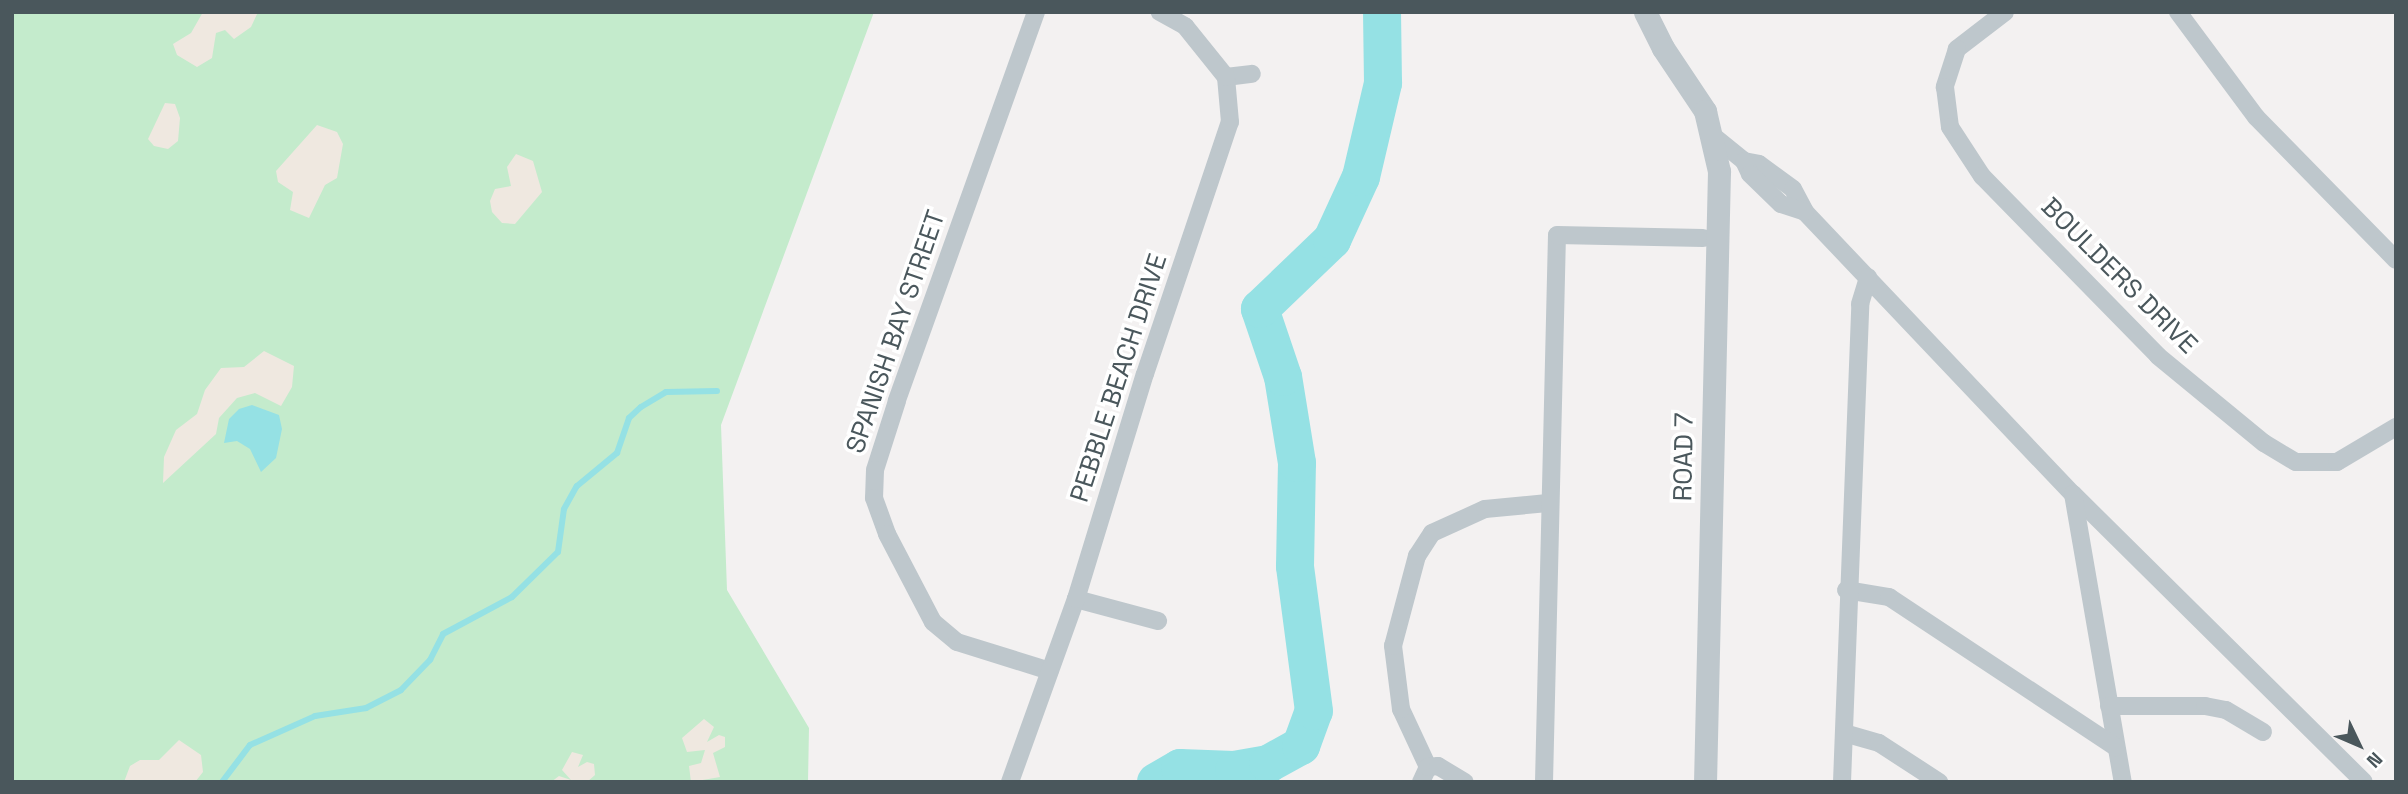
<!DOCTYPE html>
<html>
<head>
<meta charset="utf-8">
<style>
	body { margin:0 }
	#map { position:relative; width:2408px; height:794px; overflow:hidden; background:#f3f1f1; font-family:"Space Grotesk",sans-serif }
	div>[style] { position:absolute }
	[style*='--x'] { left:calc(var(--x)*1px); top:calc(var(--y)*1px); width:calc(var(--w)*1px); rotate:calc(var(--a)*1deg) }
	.green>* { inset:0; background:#c4ebcc }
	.sand>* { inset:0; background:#efe8e0 }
	.water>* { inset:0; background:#95e1e4 }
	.stream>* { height:6px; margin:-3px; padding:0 3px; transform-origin:3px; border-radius:3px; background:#95e1e4 }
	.river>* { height:38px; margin:-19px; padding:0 19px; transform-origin:19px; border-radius:19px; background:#95e1e4 }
	.minor>* { height:18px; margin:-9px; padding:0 9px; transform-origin:9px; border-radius:9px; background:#bec7cc }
	.tertiary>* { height:23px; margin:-11.5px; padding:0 11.5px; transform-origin:11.5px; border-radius:11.5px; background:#bec7cc }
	span { translate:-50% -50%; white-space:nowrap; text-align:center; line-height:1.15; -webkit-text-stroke:7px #fff; paint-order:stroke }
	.street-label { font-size:26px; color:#4a575c }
	.frame { position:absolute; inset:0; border:14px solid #4a575c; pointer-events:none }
	.north { position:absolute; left:2324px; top:710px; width:70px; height:70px; -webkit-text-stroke:5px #fff; paint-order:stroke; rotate:134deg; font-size:19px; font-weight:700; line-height:28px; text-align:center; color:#4a575c }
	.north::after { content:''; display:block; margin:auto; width:24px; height:32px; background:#4a575c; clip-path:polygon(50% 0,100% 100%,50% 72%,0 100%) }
</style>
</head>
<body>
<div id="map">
	<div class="green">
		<i style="clip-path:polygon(12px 12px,874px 12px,721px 425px,727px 590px,809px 728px,808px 782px,12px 782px)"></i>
	</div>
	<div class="sand">
		<i style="clip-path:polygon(203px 12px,258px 12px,251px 27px,234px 39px,225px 30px,216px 33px,212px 58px,197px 67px,177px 55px,173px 44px,191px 33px)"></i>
		<i style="clip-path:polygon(165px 103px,175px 104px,180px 118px,178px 141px,168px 149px,154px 146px,148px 139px)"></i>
		<i style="clip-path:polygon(317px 125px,337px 132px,343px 144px,337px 178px,325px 185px,309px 218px,290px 210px,293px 192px,278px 182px,276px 171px)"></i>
		<i style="clip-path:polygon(516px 154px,533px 161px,542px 192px,515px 224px,502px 223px,492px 212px,490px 201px,495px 189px,511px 186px,507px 167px)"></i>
		<i style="clip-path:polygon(264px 351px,294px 366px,292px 387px,281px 406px,255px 393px,237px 398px,219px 418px,216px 434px,163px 483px,164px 457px,176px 430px,197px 414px,205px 390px,221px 368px,244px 367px)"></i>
		<i style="clip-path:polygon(704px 719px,714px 727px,707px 742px,719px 735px,725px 737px,725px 747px,713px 753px,720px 777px,691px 782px,689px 766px,701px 763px,705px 750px,687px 752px,682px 738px)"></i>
		<i style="clip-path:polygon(179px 740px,201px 755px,203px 772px,195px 782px,124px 782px,130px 766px,140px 760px,159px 760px)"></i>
		<i style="clip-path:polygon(572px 752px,583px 755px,578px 767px,587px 762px,594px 764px,595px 775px,587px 782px,551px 782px,559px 776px,571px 780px,562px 770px)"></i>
	</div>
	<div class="water">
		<i style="clip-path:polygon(252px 405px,279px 415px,282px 429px,276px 458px,261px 472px,250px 449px,237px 441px,224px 443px,229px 419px,239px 409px)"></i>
	</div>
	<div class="stream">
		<i style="--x:222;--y:782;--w:46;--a:-52.9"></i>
		<i style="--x:250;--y:745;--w:71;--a:-24"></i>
		<i style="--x:315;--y:716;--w:52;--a:-8.9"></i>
		<i style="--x:366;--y:708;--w:39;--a:-27"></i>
		<i style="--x:401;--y:690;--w:42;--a:-46"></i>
		<i style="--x:430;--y:660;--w:29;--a:-63"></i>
		<i style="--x:443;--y:634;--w:78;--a:-28.2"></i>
		<i style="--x:512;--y:597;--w:64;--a:-44.4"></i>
		<i style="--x:558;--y:552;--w:43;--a:-82.1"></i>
		<i style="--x:564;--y:509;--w:26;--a:-61"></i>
		<i style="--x:577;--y:486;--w:52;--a:-39.5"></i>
		<i style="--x:617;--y:453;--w:37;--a:-71"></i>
		<i style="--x:629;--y:418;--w:16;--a:-43"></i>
		<i style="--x:641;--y:407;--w:29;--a:-31"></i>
		<i style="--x:666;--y:392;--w:51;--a:-1.1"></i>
	</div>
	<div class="river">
		<i style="--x:1156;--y:782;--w:28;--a:-30"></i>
		<i style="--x:1180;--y:768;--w:54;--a:2.1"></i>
		<i style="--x:1234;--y:770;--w:35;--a:-10"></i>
		<i style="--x:1268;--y:764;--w:38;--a:-29"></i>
		<i style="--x:1301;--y:746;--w:37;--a:-70"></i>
		<i style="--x:1314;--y:711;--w:146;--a:-97.5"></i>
		<i style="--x:1295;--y:566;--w:103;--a:-88.9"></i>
		<i style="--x:1297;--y:463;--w:87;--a:-99.2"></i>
		<i style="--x:1283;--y:377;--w:72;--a:-108.7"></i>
		<i style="--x:1260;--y:309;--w:100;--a:-43.8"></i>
		<i style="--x:1332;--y:240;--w:69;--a:-65.3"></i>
		<i style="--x:1361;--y:177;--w:97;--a:-76.8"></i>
		<i style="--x:1383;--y:83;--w:71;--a:-90.8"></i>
	</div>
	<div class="minor">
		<i style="--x:1036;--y:12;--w:413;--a:109.7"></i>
		<i style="--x:897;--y:401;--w:72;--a:107.7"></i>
		<i style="--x:875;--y:470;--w:28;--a:92"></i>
		<i style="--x:874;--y:498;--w:38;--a:70"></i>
		<i style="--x:887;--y:534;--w:99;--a:62.4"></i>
		<i style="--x:933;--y:622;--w:31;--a:40"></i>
		<i style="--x:957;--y:642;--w:97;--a:17.3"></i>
		<i style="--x:2005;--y:12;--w:61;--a:142.4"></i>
		<i style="--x:1957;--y:49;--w:40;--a:108"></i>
		<i style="--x:1945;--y:87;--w:40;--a:82.9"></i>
		<i style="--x:1950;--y:127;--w:59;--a:56.9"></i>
		<i style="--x:1982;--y:176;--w:252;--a:45.6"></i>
		<i style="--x:2158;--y:356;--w:137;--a:39.4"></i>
		<i style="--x:2264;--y:443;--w:37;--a:31"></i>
		<i style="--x:2296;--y:462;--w:41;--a:0"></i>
		<i style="--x:2337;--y:462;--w:69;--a:-30.7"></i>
		<i style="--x:2178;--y:12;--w:131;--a:53.4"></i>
		<i style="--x:2256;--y:117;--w:200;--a:45.6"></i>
		<i style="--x:1226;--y:77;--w:26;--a:-7"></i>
		<i style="--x:1712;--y:135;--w:41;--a:39.1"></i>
		<i style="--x:1744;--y:161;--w:15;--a:11"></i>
		<i style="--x:1759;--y:164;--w:42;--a:36.3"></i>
		<i style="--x:1793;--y:189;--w:26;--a:62"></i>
		<i style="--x:1805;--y:212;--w:389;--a:46.5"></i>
		<i style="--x:2073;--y:494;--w:409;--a:44.7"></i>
		<i style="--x:1744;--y:161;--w:14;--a:65"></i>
		<i style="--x:1750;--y:174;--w:43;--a:44.1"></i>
		<i style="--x:1781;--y:204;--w:25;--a:18"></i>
		<i style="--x:2073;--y:494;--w:292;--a:80.2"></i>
		<i style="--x:1846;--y:590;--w:44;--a:9.2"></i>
		<i style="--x:1889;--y:597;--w:272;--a:33.5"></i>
		<i style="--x:1076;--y:599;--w:85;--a:15"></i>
		<i style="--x:2109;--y:706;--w:96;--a:0"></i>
		<i style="--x:2205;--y:706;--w:21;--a:11"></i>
		<i style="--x:2226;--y:710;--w:43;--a:30.7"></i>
		<i style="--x:1844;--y:733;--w:36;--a:16"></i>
		<i style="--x:1879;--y:743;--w:72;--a:33"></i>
		<i style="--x:1428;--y:767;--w:64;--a:-115"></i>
		<i style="--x:1401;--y:709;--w:64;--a:-97.2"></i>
		<i style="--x:1393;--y:646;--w:93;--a:-75.1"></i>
		<i style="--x:1417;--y:556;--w:27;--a:-57"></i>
		<i style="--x:1432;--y:533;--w:58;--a:-24.4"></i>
		<i style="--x:1485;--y:509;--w:63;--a:-5.4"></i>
		<i style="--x:1010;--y:782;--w:195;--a:-70.2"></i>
		<i style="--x:1076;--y:599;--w:235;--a:-73"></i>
		<i style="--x:1145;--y:374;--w:266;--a:-71.4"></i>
		<i style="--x:1230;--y:122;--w:45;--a:-95.1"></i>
		<i style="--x:1226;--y:77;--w:65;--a:-128.8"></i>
		<i style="--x:1185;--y:26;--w:29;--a:-151"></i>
		<i style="--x:1421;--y:782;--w:17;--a:-65"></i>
		<i style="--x:1428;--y:767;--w:10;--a:-6"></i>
		<i style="--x:1438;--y:766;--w:31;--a:31"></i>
		<i style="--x:1544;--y:782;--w:547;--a:-88.64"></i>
		<i style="--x:1557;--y:235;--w:146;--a:1.2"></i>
		<i style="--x:1842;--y:782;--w:478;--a:-87.8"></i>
		<i style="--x:1860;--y:304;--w:28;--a:-73"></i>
	</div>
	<div class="tertiary">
		<i style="--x:1645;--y:12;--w:40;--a:63.4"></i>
		<i style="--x:1663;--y:48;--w:76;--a:56.3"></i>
		<i style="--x:1705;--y:111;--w:62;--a:76.9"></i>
		<i style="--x:1719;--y:171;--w:611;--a:91.31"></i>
	</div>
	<div class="street-label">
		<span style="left:2119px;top:276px;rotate:45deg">BOULDERS DRIVE</span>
		<span style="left:896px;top:332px;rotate:-71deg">SPANISH BAY STREET</span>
		<span style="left:1119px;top:378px;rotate:-72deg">PEBBLE BEACH DRIVE</span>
		<span style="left:1684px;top:457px;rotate:-89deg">ROAD 7</span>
	</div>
	<div class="frame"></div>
	<div class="north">N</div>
</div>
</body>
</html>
